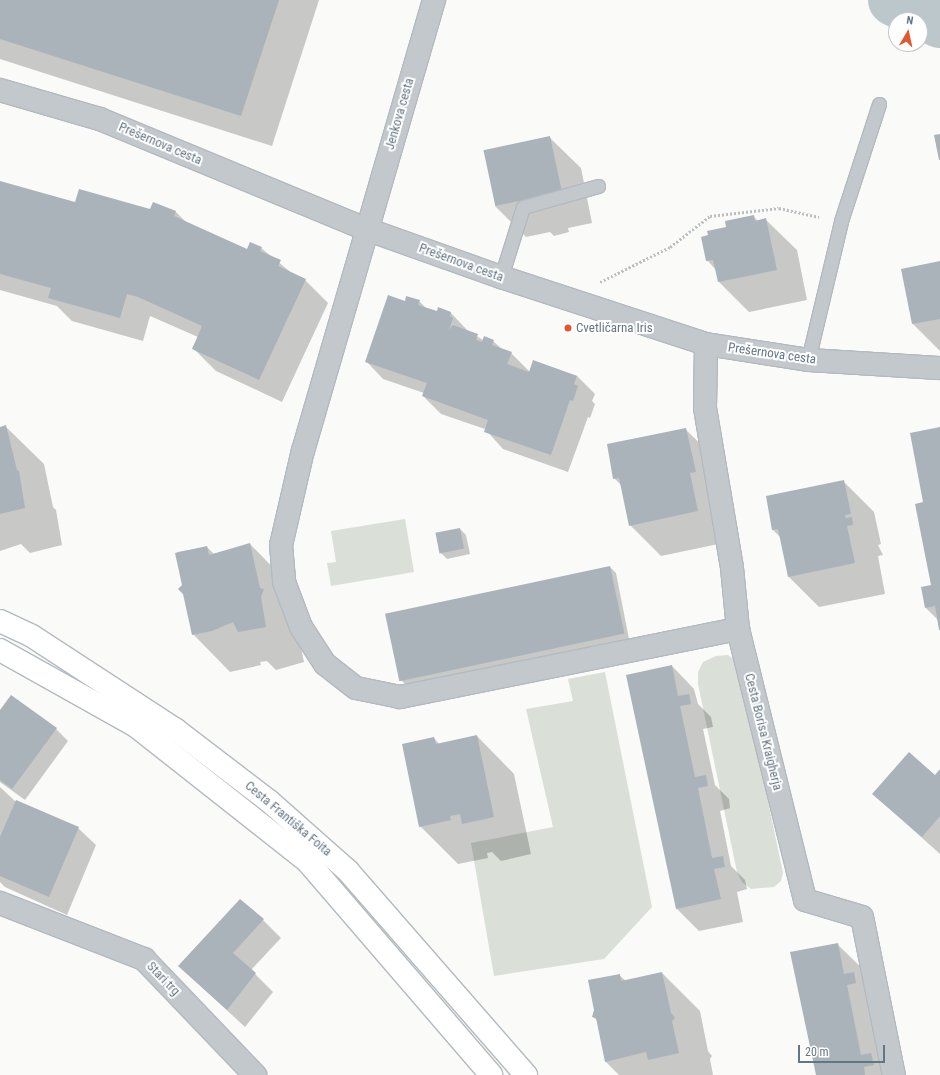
<!DOCTYPE html>
<html>
<head>
<meta charset="utf-8">
<style>
	body { margin:0 }
	#map { position:relative; width:940px; height:1075px; overflow:hidden; background:#fafaf8; font-family:"Roboto Condensed",sans-serif }
	div>[style] { position:absolute }
	[style*='--x'] { left:calc(var(--x)*1px); top:calc(var(--y)*1px); width:calc(var(--w)*1px); rotate:calc(var(--a)*1deg) }
	.green>* { inset:0; background:#dadfd7 }
	.shadow>* { inset:0; background:#0003 }
	.river>* { height:52px; margin:-26px; padding:0 26px; transform-origin:26px; border-radius:26px; background:#bbc7cb }
	.building>* { inset:0; background:#aab3b9; transform-origin:0 0 }
	.path>* { height:2.5px; margin-top:-1.25px; transform-origin:0; background:repeating-linear-gradient(90deg,#bbbfc2 0 2px,transparent 0 4px) }
	.roads { filter:drop-shadow(1px 0 #b3babf) drop-shadow(-1px 0 #b3babf) drop-shadow(0 1px #b3babf) drop-shadow(0 -1px #b3babf) }
	.service>* { height:13px; margin:-6.5px; padding:0 6.5px; transform-origin:6.5px; border-radius:6.5px; background:#c3c8cc }
	.minor>* { height:22px; margin:-11px; padding:0 11px; transform-origin:11px; border-radius:11px; background:#c3c8cc }
	.secondary>* { height:22px; margin:-11px; padding:0 11px; transform-origin:11px; border-radius:11px; background:#fff }
	.dots>* { width:11px; height:11px; translate:-50% -50%; box-sizing:border-box; border:2px solid #fff; border-radius:50% }
	span { translate:-50% -50%; white-space:nowrap; text-align:center; line-height:1.15; -webkit-text-stroke:4px #fff; paint-order:stroke }
	.street-label { font-size:13px; color:#657683 }
	.poi-label { font-size:13px; color:#657683 }
	.left { translate:0 -50%; text-align:left }
	.north { position:absolute; left:888px; top:12px; width:40px; height:40px; box-sizing:border-box; background:#fff; border:1px solid #c1c8cd; border-radius:50%; rotate:9deg; font-size:11px; font-weight:700; line-height:16px; text-align:center; color:#657683 }
	.north::after { content:''; display:block; margin:auto; width:14px; height:18px; background:#e4572e; clip-path:polygon(50% 0,100% 100%,50% 72%,0 100%) }
	.scale { position:absolute; left:798px; top:1045px; width:87px; height:18px; box-sizing:border-box; border:2px solid #657683; border-top:0; padding-left:5px; font-size:12px; line-height:14px; white-space:nowrap; color:#657683; -webkit-text-stroke:3px #fff; paint-order:stroke }
</style>
</head>
<body>
<div id="map">
	<div class="green">
		<i style="clip-path:polygon(405px 519px,414px 572px,331px 586px,327px 563px,336px 562px,331px 531px)"></i>
		<i style="clip-path:polygon(728px 655px,735px 660px,740px 669px,783px 873px,781px 881px,774px 887px,751px 889px,742px 882px,737px 872px,698px 684px,698px 672px,703px 662px,716px 656px)"></i>
		<i style="clip-path:polygon(605px 672px,652px 907px,604px 959px,494px 976px,471px 843px,553px 827px,526px 709px,573px 701px,568px 679px)"></i>
	</div>
	<div class="shadow">
		<i style="clip-path:polygon(0 0,319px 0,272px 146px,0 59px)"></i>
		<i style="clip-path:polygon(550px 138px,581px 168px,592px 223px,568px 228px,569px 232px,554px 236px,550px 232px,526px 237px,495px 206px)"></i>
		<i style="clip-path:polygon(0 182px,76px 204px,150px 211px,153px 203px,176px 212px,187px 223px,248px 250px,261px 248px,293px 274px,305px 280px,328px 303px,282px 402px,216px 371px,193px 348px,198px 337px,150px 316px,143px 341px,72px 321px,57px 306px,0 290px)"></i>
		<i style="clip-path:polygon(753px 216px,758px 221px,766px 220px,797px 250px,807px 300px,749px 312px,719px 282px,716px 270px,707px 260px,709px 236px)"></i>
		<i style="clip-path:polygon(940px 262px,940px 351px,913px 324px)"></i>
		<i style="clip-path:polygon(419px 301px,427px 309px,437px 313px,439px 308px,451px 313px,468px 331px,483px 340px,493px 341px,503px 350px,511px 353px,530px 372px,534px 361px,577px 376px,595px 394px,592px 401px,595px 404px,590px 418px,588px 417px,568px 472px,503px 449px,485px 429px,441px 414px,423px 396px,424px 393px,383px 379px,366px 361px,405px 302px)"></i>
		<i style="clip-path:polygon(6px 427px,44px 464px,53px 507px,56px 510px,62px 545px,30px 553px,21px 544px,0 551px,0 428px)"></i>
		<i style="clip-path:polygon(940px 428px,940px 628px,938px 620px,926px 608px,922px 588px,932px 586px,925px 503px)"></i>
		<i style="clip-path:polygon(685px 429px,716px 459px,728px 542px,661px 556px,630px 525px,622px 486px,614px 478px)"></i>
		<i style="clip-path:polygon(843px 481px,874px 512px,881px 544px,878px 545px,883px 555px,878px 556px,885px 594px,819px 607px,789px 577px,781px 538px,773px 530px,767px 497px)"></i>
		<i style="clip-path:polygon(460px 529px,466px 535px,470px 554px,447px 559px,441px 553px)"></i>
		<i style="clip-path:polygon(250px 544px,287px 582px,304px 662px,276px 670px,267px 661px,260px 662px,261px 665px,230px 672px,193px 634px,177px 552px,207px 547px,214px 554px)"></i>
		<i style="clip-path:polygon(610px 567px,616px 573px,629px 639px,406px 685px,400px 679px)"></i>
		<i style="clip-path:polygon(672px 666px,694px 689px,698px 704px,711px 717px,713px 727px,703px 729px,715px 785px,729px 799px,730px 808px,720px 811px,731px 866px,745px 880px,747px 889px,737px 892px,743px 922px,699px 931px,677px 909px)"></i>
		<i style="clip-path:polygon(0 712px,56px 729px,68px 741px,25px 800px,0 782px)"></i>
		<i style="clip-path:polygon(477px 736px,514px 774px,531px 854px,501px 861px,492px 852px,487px 853px,488px 858px,458px 864px,420px 826px,434px 738px,439px 744px)"></i>
		<i style="clip-path:polygon(940px 771px,940px 854px,873px 794px,935px 777px)"></i>
		<i style="clip-path:polygon(0 787px,15px 801px,78px 828px,96px 845px,67px 915px,5px 887px,0 882px)"></i>
		<i style="clip-path:polygon(263px 920px,281px 938px,251px 970px,273px 992px,245px 1027px,179px 966px)"></i>
		<i style="clip-path:polygon(837px 944px,868px 974px,892px 1075px,817px 1075px)"></i>
		<i style="clip-path:polygon(662px 973px,700px 1011px,708px 1051px,712px 1056px,710px 1059px,713px 1075px,619px 1075px,606px 1062px,597px 1020px,593px 1017px,619px 975px,626px 981px)"></i>
	</div>
	<div class="river">
		<i style="--x:894;--y:0;--w:51;--a:25.6"></i>
	</div>
	<div class="building">
		<i style="clip-path:polygon(0 0,279px 0,241px 116px,0 39px)"></i>
		<i style="clip-path:polygon(940px 134px,940px 160px,939px 160px,934px 135px)"></i>
		<i style="left:550px;top:136px;width:57px;height:68px;rotate:78deg"></i>
		<i style="clip-path:polygon(0 181px,75px 202px,79px 189px,150px 209px,153px 202px,176px 211px,174px 216px,247px 249px,250px 242px,262px 247px,260px 251px,281px 260px,278px 266px,306px 279px,259px 380px,192px 349px,202px 326px,138px 297px,127px 294px,120px 318px,48px 298px,51px 288px,0 274px)"></i>
		<i style="clip-path:polygon(754px 215px,755px 221px,766px 218px,777px 270px,718px 282px,713px 260px,706px 261px,701px 237px,708px 235px,707px 231px,726px 227px,725px 221px)"></i>
		<i style="clip-path:polygon(940px 261px,940px 319px,912px 324px,901px 269px)"></i>
		<i style="clip-path:polygon(388px 295px,405px 301px,406px 296px,420px 300px,418px 305px,437px 311px,438px 307px,451px 312px,450px 316px,453px 318px,449px 330px,453px 325px,478px 334px,476px 340px,482px 342px,484px 336px,494px 340px,492px 345px,512px 352px,507px 364px,529px 372px,533px 360px,577px 376px,574px 384px,578px 386px,573px 401px,570px 400px,551px 455px,484px 432px,488px 420px,422px 396px,427px 383px,365px 362px)"></i>
		<i style="clip-path:polygon(6px 425px,17px 470px,19px 471px,25px 508px,0 514px,0 427px)"></i>
		<i style="clip-path:polygon(940px 427px,940px 630px,939px 630px,935px 606px,925px 608px,921px 587px,931px 585px,915px 504px,923px 502px,910px 433px)"></i>
		<i style="clip-path:polygon(686px 428px,696px 472px,690px 473px,698px 511px,629px 526px,619px 478px,613px 479px,607px 444px)"></i>
		<i style="clip-path:polygon(844px 480px,851px 514px,845px 515px,846px 518px,852px 517px,853px 525px,847px 526px,855px 563px,788px 577px,778px 529px,772px 530px,766px 496px)"></i>
		<i style="left:460px;top:528px;width:21px;height:25px;rotate:79deg"></i>
		<i style="clip-path:polygon(250px 543px,260px 588px,264px 589px,261px 597px,266px 627px,238px 632px,233px 622px,212px 631px,192px 635px,183px 594px,178px 589px,182px 585px,175px 553px,207px 546px,209px 555px)"></i>
		<i style="left:610px;top:566px;width:69px;height:230px;rotate:78deg"></i>
		<i style="clip-path:polygon(672px 665px,678px 696px,689px 694px,691px 704px,680px 706px,695px 777px,706px 775px,708px 786px,698px 788px,712px 858px,723px 856px,725px 867px,714px 869px,721px 899px,676px 909px,626px 675px)"></i>
		<i style="clip-path:polygon(11px 695px,57px 728px,12px 789px,0 780px,0 710px)"></i>
		<i style="clip-path:polygon(477px 735px,494px 817px,462px 824px,460px 814px,450px 816px,451px 820px,419px 827px,402px 744px,434px 737px,436px 744px)"></i>
		<i style="clip-path:polygon(909px 752px,935px 775px,940px 769px,940px 816px,922px 837px,872px 794px)"></i>
		<i style="clip-path:polygon(16px 800px,79px 827px,49px 897px,0 876px,0 837px)"></i>
		<i style="clip-path:polygon(240px 899px,264px 919px,233px 953px,256px 973px,227px 1010px,178px 966px)"></i>
		<i style="clip-path:polygon(838px 943px,844px 974px,854px 972px,856px 983px,847px 985px,861px 1055px,871px 1053px,874px 1065px,864px 1067px,865px 1075px,816px 1075px,790px 952px)"></i>
		<i style="clip-path:polygon(662px 972px,671px 1013px,675px 1018px,672px 1021px,679px 1053px,648px 1060px,646px 1052px,605px 1062px,596px 1018px,592px 1017px,594px 1010px,588px 980px,620px 974px,621px 981px)"></i>
	</div>
	<div class="path">
		<i style="--x:600;--y:282;--w:78;--a:-26.6"></i>
		<i style="--x:670;--y:247;--w:51;--a:-37.8"></i>
		<i style="--x:710;--y:216;--w:69;--a:-6.6"></i>
		<i style="--x:779;--y:208;--w:41;--a:12.7"></i>
	</div>
	<div class="roads">
		<div class="service">
			<i style="--x:501;--y:277;--w:73;--a:-72.6"></i>
			<i style="--x:523;--y:207;--w:78;--a:-15.6"></i>
			<i style="--x:808;--y:360;--w:143;--a:-76.6"></i>
			<i style="--x:841;--y:221;--w:123;--a:-72"></i>
		</div>
		<div class="minor">
			<i style="--x:434;--y:0;--w:469;--a:106.2"></i>
			<i style="--x:303;--y:450;--w:98;--a:103"></i>
			<i style="--x:281;--y:545;--w:37;--a:85"></i>
			<i style="--x:284;--y:582;--w:48;--a:69.3"></i>
			<i style="--x:301;--y:627;--w:44;--a:57"></i>
			<i style="--x:325;--y:664;--w:39;--a:38"></i>
			<i style="--x:356;--y:688;--w:45;--a:11.6"></i>
			<i style="--x:400;--y:697;--w:345;--a:-11.4"></i>
			<i style="--x:0;--y:90;--w:104;--a:16.2"></i>
			<i style="--x:100;--y:119;--w:288;--a:22.5"></i>
			<i style="--x:366;--y:229;--w:143;--a:19.6"></i>
			<i style="--x:501;--y:277;--w:216;--a:18.1"></i>
			<i style="--x:706;--y:344;--w:103;--a:8.9"></i>
			<i style="--x:808;--y:360;--w:132;--a:3.5"></i>
			<i style="--x:706;--y:344;--w:64;--a:90.9"></i>
			<i style="--x:705;--y:408;--w:162;--a:80.4"></i>
			<i style="--x:732;--y:568;--w:61;--a:84.4"></i>
			<i style="--x:738;--y:629;--w:279;--a:76.1"></i>
			<i style="--x:805;--y:900;--w:59;--a:16.6"></i>
			<i style="--x:862;--y:917;--w:161;--a:78.6"></i>
			<i style="--x:0;--y:903;--w:155;--a:21.3"></i>
			<i style="--x:144;--y:959;--w:161;--a:46.3"></i>
		</div>
		<div class="secondary">
			<i style="--x:0;--y:621;--w:35;--a:25"></i>
			<i style="--x:32;--y:636;--w:172;--a:33.1"></i>
			<i style="--x:176;--y:730;--w:117;--a:37.4"></i>
			<i style="--x:269;--y:801;--w:106;--a:41.5"></i>
			<i style="--x:348;--y:871;--w:271;--a:48.9"></i>
			<i style="--x:0;--y:650;--w:156;--a:29.2"></i>
			<i style="--x:136;--y:726;--w:219;--a:38.3"></i>
			<i style="--x:308;--y:862;--w:281;--a:49.3"></i>
		</div>
	</div>
	<div class="dots">
		<i style="left:568px;top:328px;background:#e4572e"></i>
	</div>
	<div class="street-label">
		<span style="left:400px;top:114px;rotate:-74deg">Jenkova cesta</span>
		<span style="left:160px;top:144px;rotate:23deg">Prešernova cesta</span>
		<span style="left:461px;top:263px;rotate:20deg">Prešernova cesta</span>
		<span style="left:772px;top:354px;rotate:8deg">Prešernova cesta</span>
		<span style="left:763px;top:732px;rotate:76deg">Cesta Borisa Kraigherja</span>
		<span style="left:288px;top:819px;rotate:40deg">Cesta Františka Foita</span>
		<span style="left:163px;top:979px;rotate:46deg">Stari trg</span>
	</div>
	<div class="poi-label">
		<span class="left" style="left:576px;top:328px">Cvetličarna Iris</span>
	</div>
	<div class="north">N</div>
	<div class="scale">20 m</div>
</div>
</body>
</html>
